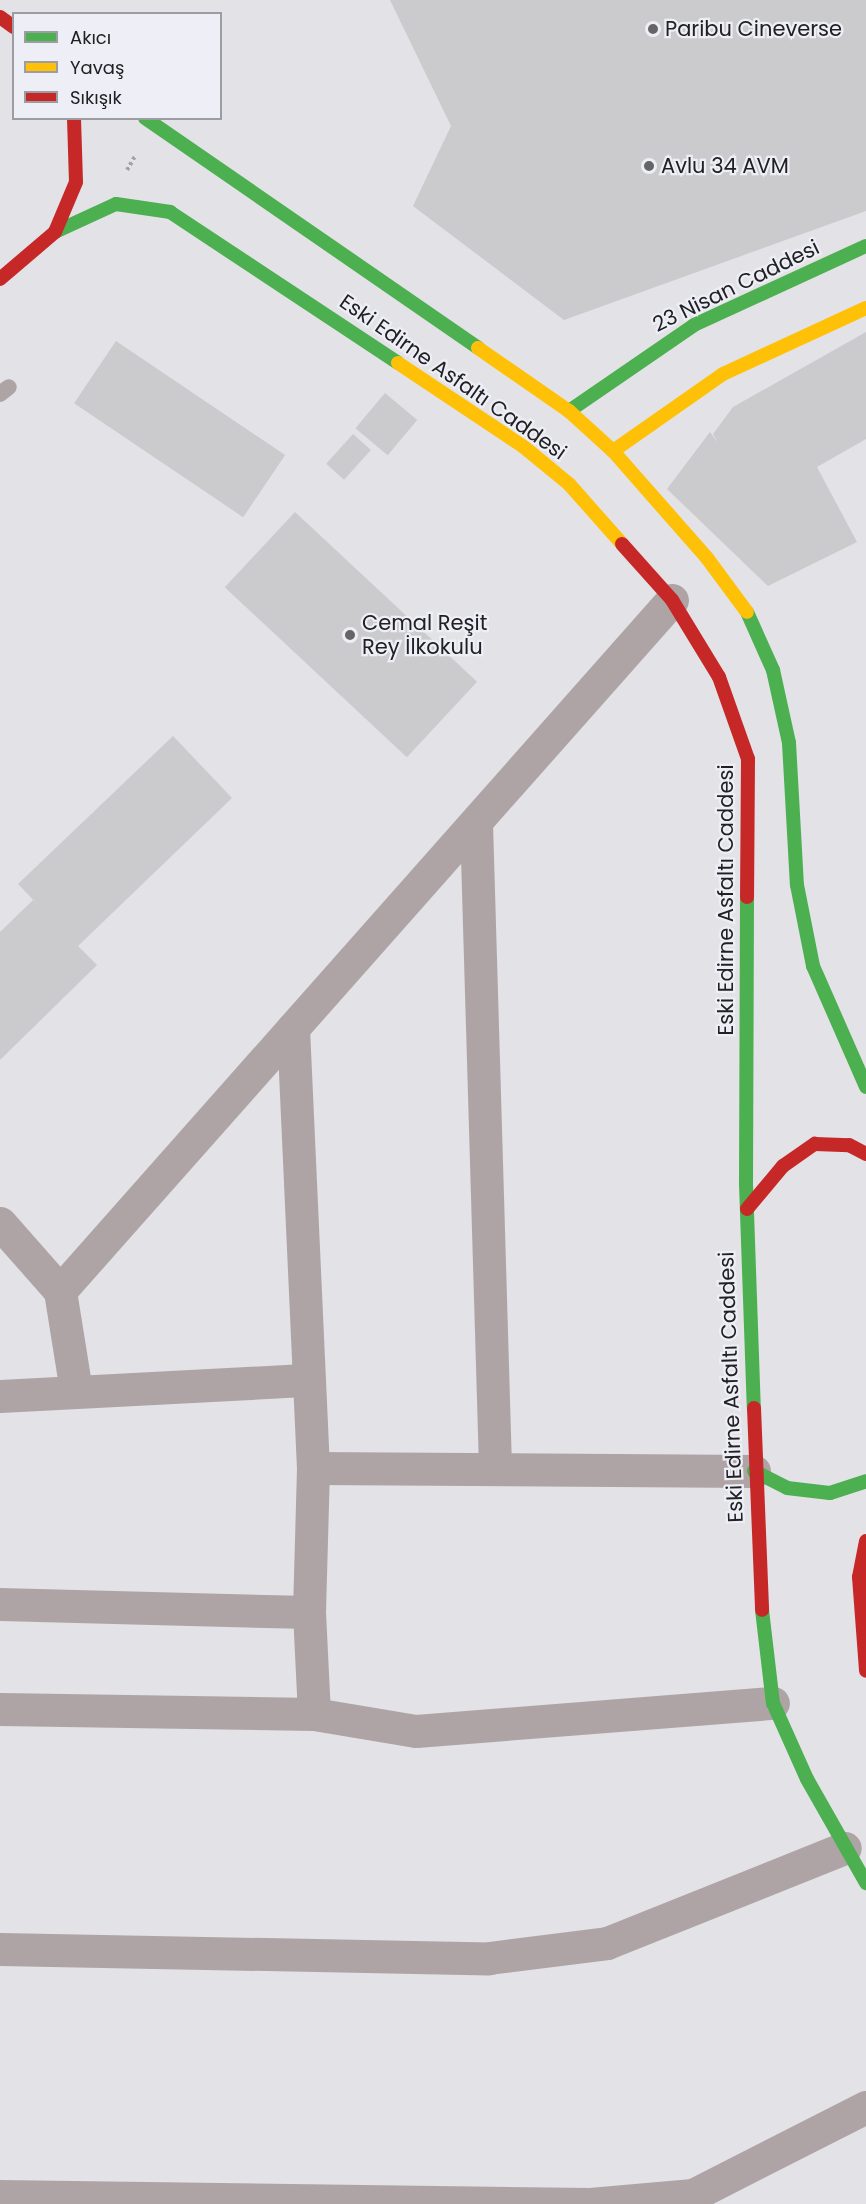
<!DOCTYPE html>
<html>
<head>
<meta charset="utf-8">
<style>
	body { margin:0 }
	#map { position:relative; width:866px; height:2204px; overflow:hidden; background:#e2e2e7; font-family:Poppins,sans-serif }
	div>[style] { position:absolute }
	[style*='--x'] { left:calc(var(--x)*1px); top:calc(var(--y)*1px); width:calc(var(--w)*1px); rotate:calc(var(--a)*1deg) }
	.building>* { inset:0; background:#cbcacd; transform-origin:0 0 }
	.path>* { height:4px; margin-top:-2px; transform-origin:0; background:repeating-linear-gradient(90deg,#a7a1a2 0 3px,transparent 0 6px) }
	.lane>* { height:16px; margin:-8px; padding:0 8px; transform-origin:8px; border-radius:8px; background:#aea4a5 }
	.street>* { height:33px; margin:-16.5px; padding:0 16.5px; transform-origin:16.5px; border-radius:16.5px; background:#aea4a5 }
	.fast>* { height:14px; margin:-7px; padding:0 7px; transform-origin:7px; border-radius:7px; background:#4caf50 }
	.slow>* { height:14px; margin:-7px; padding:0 7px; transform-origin:7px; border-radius:7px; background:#ffc107 }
	.jam>* { height:14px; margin:-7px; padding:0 7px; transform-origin:7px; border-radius:7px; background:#c62828 }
	.dots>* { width:16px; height:16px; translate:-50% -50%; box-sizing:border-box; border:3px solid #eeeff6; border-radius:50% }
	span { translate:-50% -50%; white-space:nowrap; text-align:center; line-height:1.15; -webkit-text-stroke:4.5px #eeeff6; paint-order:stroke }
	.poi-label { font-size:21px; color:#212124 }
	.left { translate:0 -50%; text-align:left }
	.street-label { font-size:21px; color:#212124 }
	.legend { position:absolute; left:12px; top:12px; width:210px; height:108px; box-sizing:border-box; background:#eeeff6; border:2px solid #9c9da2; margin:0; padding:8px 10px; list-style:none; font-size:18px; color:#212124 }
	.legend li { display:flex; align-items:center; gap:12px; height:30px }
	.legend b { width:30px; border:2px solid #9c9da2 }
</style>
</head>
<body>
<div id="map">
	<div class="building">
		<i style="clip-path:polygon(390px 0,866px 0,866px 211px,564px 320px,413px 206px,451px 126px)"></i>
		<i style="clip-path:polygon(866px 332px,866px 439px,817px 467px,857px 542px,768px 586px,667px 489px,710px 432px,718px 443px,713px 434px,733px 407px)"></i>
		<i style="left:116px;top:341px;width:204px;height:75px;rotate:34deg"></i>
		<i style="left:385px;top:393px;width:42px;height:46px;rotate:40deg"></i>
		<i style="left:353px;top:434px;width:24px;height:40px;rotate:42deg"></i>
		<i style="left:295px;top:512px;width:249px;height:103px;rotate:43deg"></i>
		<i style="clip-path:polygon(173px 736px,232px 798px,78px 946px,97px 965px,0 1060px,0 932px,33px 900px,42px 909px,18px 884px)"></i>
	</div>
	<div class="path">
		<i style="--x:127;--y:170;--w:16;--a:-60"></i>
	</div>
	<div class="lane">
		<i style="--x:0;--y:394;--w:11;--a:-38"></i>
	</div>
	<div class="street">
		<i style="--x:476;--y:823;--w:645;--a:88.31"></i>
		<i style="--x:293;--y:1028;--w:440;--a:87.4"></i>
		<i style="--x:313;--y:1468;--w:144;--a:91.6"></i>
		<i style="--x:309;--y:1612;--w:102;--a:87.2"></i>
		<i style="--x:314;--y:1714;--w:103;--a:9.5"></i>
		<i style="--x:416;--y:1731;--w:358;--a:-4.5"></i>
		<i style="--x:0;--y:1223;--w:91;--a:48.6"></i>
		<i style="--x:60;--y:1291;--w:101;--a:80.9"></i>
		<i style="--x:60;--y:1291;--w:923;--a:-48.47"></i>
		<i style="--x:0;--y:1396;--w:309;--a:-3"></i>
		<i style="--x:313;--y:1468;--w:441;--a:0.4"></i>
		<i style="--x:0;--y:1604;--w:309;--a:1.5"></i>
		<i style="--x:0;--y:1709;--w:314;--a:0.9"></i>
		<i style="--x:0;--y:1949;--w:489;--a:1.1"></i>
		<i style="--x:489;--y:1958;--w:119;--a:-7.2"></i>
		<i style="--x:607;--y:1943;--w:256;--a:-21.8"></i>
		<i style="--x:0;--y:2196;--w:590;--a:0.78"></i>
		<i style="--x:590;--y:2204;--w:103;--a:-5"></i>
		<i style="--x:693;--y:2195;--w:194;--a:-27"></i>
	</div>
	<div class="fast">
		<i style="--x:145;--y:118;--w:405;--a:34.6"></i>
		<i style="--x:55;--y:232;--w:67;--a:-24.7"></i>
		<i style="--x:116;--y:204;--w:55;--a:8.4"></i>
		<i style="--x:170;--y:212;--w:273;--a:33.5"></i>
		<i style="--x:569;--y:411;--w:152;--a:-34.5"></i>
		<i style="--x:694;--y:325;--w:189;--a:-24.7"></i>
		<i style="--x:747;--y:612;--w:64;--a:65.9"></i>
		<i style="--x:773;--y:670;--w:75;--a:77.6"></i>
		<i style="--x:789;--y:743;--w:142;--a:86.8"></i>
		<i style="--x:797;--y:885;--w:83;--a:78.8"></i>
		<i style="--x:813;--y:966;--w:132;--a:66.3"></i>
		<i style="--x:747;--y:897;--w:287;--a:90.2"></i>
		<i style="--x:746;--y:1184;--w:224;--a:88"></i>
		<i style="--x:754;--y:1471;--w:37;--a:27"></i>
		<i style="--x:787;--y:1488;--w:43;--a:6.6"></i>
		<i style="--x:830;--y:1493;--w:38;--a:-18"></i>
		<i style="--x:762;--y:1610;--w:94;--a:83.3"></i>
		<i style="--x:773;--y:1703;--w:83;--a:65.9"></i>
		<i style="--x:807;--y:1779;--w:120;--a:60.4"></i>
	</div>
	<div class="slow">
		<i style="--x:478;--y:348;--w:111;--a:34.7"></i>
		<i style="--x:569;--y:411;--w:59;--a:42.3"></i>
		<i style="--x:613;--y:451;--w:142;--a:48.7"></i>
		<i style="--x:707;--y:558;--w:67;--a:53.5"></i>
		<i style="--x:398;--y:363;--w:151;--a:33.7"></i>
		<i style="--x:524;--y:447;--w:58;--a:39.4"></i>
		<i style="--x:569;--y:484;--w:80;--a:48.5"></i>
		<i style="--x:613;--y:451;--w:134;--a:-35"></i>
		<i style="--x:723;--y:374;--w:157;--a:-24.8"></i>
	</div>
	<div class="jam">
		<i style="--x:0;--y:17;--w:17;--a:36"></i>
		<i style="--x:0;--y:279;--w:72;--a:-40.5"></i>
		<i style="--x:55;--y:232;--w:54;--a:-67.2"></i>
		<i style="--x:76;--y:182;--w:64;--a:-91.8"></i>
		<i style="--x:622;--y:544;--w:75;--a:48.2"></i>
		<i style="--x:672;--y:600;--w:90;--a:58.6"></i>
		<i style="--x:719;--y:677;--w:87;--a:70.5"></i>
		<i style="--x:748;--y:759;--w:138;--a:90.4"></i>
		<i style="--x:747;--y:1209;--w:56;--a:-50.1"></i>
		<i style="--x:783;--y:1166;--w:39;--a:-35"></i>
		<i style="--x:815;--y:1144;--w:34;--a:2"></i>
		<i style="--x:849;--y:1145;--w:19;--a:28"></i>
		<i style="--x:754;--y:1408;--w:202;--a:87.7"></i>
		<i style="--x:866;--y:1541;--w:37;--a:101"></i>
		<i style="--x:859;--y:1577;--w:94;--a:85.7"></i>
	</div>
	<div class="dots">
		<i style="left:653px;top:29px;background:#656568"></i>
		<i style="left:649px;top:166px;background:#656568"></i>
		<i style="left:350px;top:635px;background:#656568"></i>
	</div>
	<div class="poi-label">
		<span class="left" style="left:665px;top:29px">Paribu Cineverse</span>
		<span class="left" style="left:661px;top:166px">Avlu 34 AVM</span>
		<span class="left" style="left:362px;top:635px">Cemal Reşit<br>Rey İlkokulu</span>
	</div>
	<div class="street-label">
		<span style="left:736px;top:286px;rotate:-26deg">23 Nisan Caddesi</span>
		<span style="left:453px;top:377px;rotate:35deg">Eski Edirne Asfaltı Caddesi</span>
		<span style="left:726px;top:900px;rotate:-90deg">Eski Edirne Asfaltı Caddesi</span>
		<span style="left:731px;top:1387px;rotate:-92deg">Eski Edirne Asfaltı Caddesi</span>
	</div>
	<ul class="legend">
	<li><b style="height:8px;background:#4caf50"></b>Akıcı</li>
	<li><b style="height:8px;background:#ffc107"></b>Yavaş</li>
	<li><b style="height:8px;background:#c62828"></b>Sıkışık</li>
	</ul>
</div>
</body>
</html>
